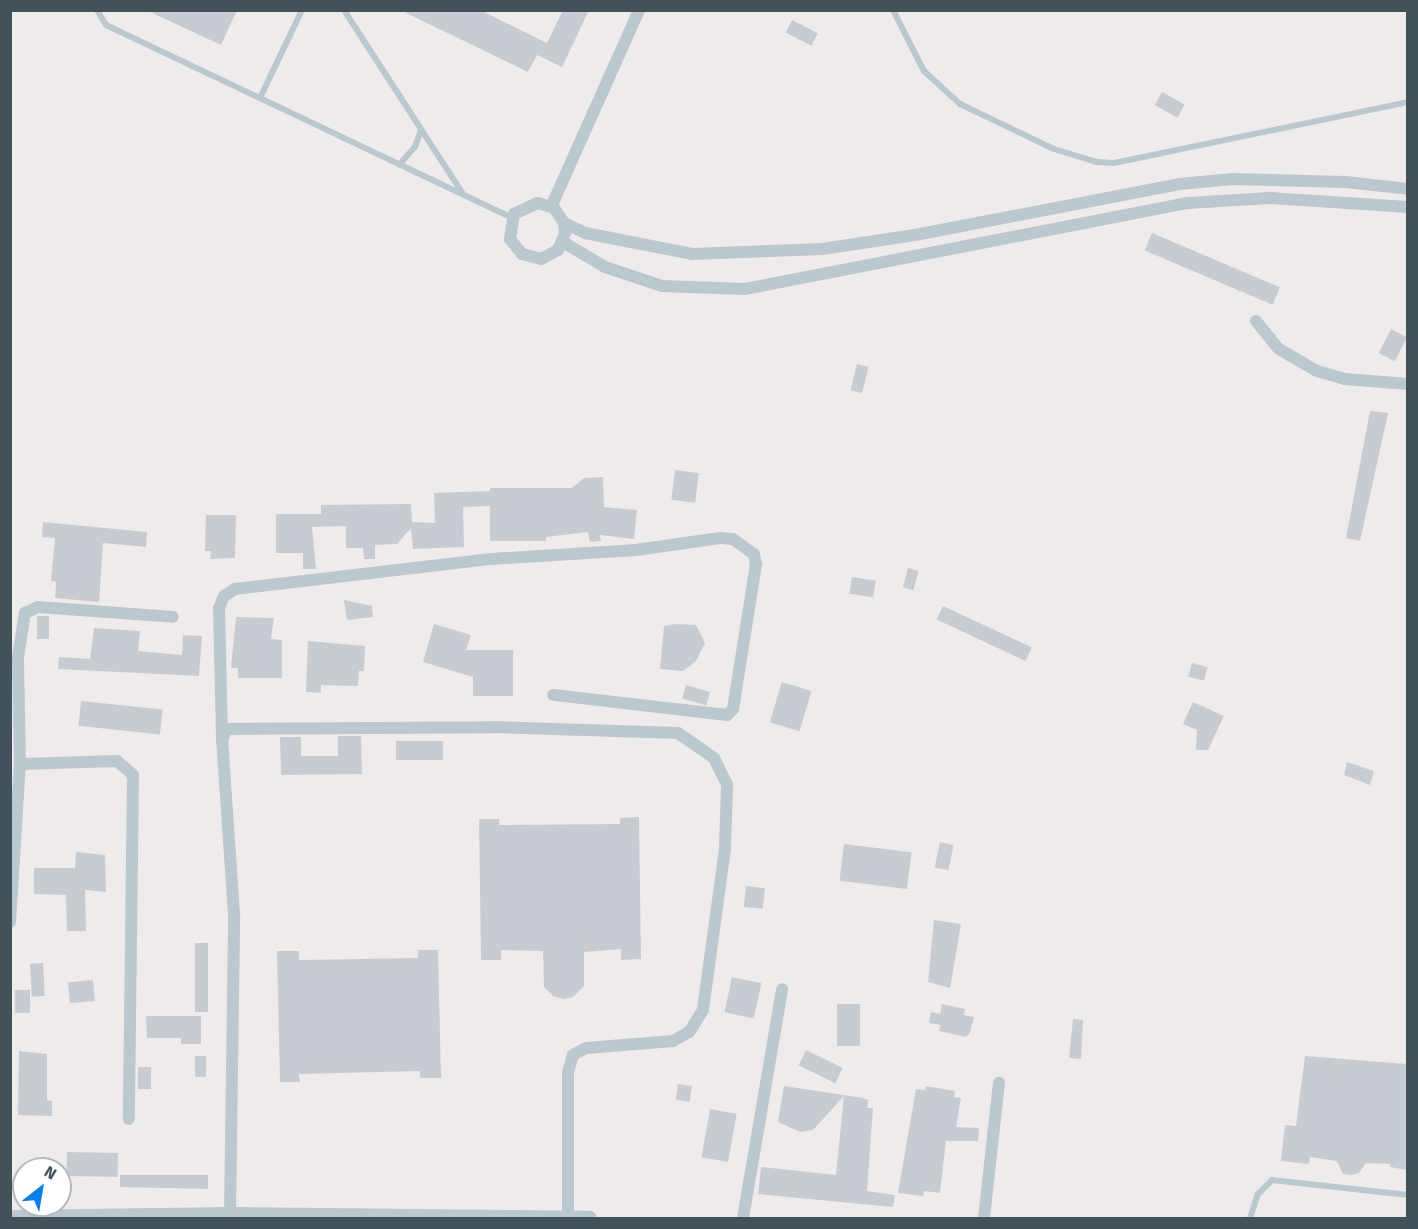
<!DOCTYPE html>
<html>
<head>
<meta charset="utf-8">
<style>
	body { margin:0 }
	#map { position:relative; width:1418px; height:1229px; overflow:hidden; background:#efebeb; font-family:"Fira Sans",sans-serif }
	div>[style] { position:absolute }
	[style*='--x'] { left:calc(var(--x)*1px); top:calc(var(--y)*1px); width:calc(var(--w)*1px); rotate:calc(var(--a)*1deg) }
	.building>* { inset:0; background:#c7ccd2; transform-origin:0 0 }
	.service>* { height:6px; margin:-3px; padding:0 3px; transform-origin:3px; border-radius:3px; background:#bac8d0 }
	.minor>* { height:12px; margin:-6px; padding:0 6px; transform-origin:6px; border-radius:6px; background:#bac8d0 }
	.tertiary>* { height:15px; margin:-7.5px; padding:0 7.5px; transform-origin:7.5px; border-radius:7.5px; background:#bac8d0 }
	span { translate:-50% -50%; white-space:nowrap; text-align:center; line-height:1.15; -webkit-text-stroke:4.5px #fff; paint-order:stroke }
	.frame { position:absolute; inset:0; border:12px solid #42525b; pointer-events:none }
	.north { position:absolute; left:12px; top:1157px; width:60px; height:60px; box-sizing:border-box; background:#fff; border:2px solid #b3babd; border-radius:50%; rotate:31deg; font-size:16px; font-weight:700; line-height:24px; text-align:center; color:#42525b }
	.north::after { content:''; display:block; margin:auto; width:21px; height:27px; background:#0481f0; clip-path:polygon(50% 0,100% 100%,50% 72%,0 100%) }
</style>
</head>
<body>
<div id="map">
	<div class="building">
		<i style="clip-path:polygon(146px 10px,237px 10px,221px 45px)"></i>
		<i style="clip-path:polygon(400px 10px,480px 10px,547px 43px,563px 10px,589px 10px,562px 67px,537px 55px,528px 72px)"></i>
		<i style="left:792px;top:20px;width:29px;height:14px;rotate:27deg"></i>
		<i style="left:1162px;top:92px;width:26px;height:15px;rotate:29deg"></i>
		<i style="left:1152px;top:233px;width:139px;height:19px;rotate:23deg"></i>
		<i style="left:1391px;top:329px;width:18px;height:27px;rotate:27deg"></i>
		<i style="left:857px;top:364px;width:12px;height:27px;rotate:14deg"></i>
		<i style="clip-path:polygon(1370px 411px,1388px 413px,1360px 541px,1346px 538px)"></i>
		<i style="left:675px;top:470px;width:24px;height:30px;rotate:7deg"></i>
		<i style="clip-path:polygon(603px 477px,604px 507px,637px 510px,634px 539px,600px 535px,601px 541px,590px 542px,588px 532px,546px 537px,546px 541px,490px 541px,490px 506px,463px 507px,464px 547px,413px 549px,411px 528px,397px 544px,375px 545px,375px 559px,364px 559px,363px 548px,346px 548px,346px 526px,312px 527px,316px 569px,303px 569px,303px 553px,276px 553px,276px 514px,321px 514px,321px 505px,411px 504px,412px 522px,435px 523px,434px 493px,490px 491px,490px 488px,572px 488px,584px 478px)"></i>
		<i style="clip-path:polygon(206px 515px,236px 515px,235px 558px,210px 559px,211px 551px,205px 551px)"></i>
		<i style="clip-path:polygon(43px 522px,147px 532px,146px 547px,103px 543px,99px 602px,55px 598px,56px 582px,51px 581px,55px 538px,42px 537px)"></i>
		<i style="left:908px;top:568px;width:11px;height:20px;rotate:15deg"></i>
		<i style="left:852px;top:577px;width:24px;height:17px;rotate:9deg"></i>
		<i style="clip-path:polygon(344px 600px,372px 606px,373px 617px,347px 620px)"></i>
		<i style="left:943px;top:606px;width:98px;height:15px;rotate:25deg"></i>
		<i style="left:37px;top:616px;width:12px;height:23px"></i>
		<i style="clip-path:polygon(236px 617px,274px 618px,271px 639px,282px 640px,282px 678px,238px 678px,238px 668px,231px 668px)"></i>
		<i style="clip-path:polygon(434px 624px,471px 635px,466px 650px,513px 650px,513px 696px,473px 696px,473px 677px,423px 662px)"></i>
		<i style="clip-path:polygon(676px 624px,696px 625px,705px 643px,696px 661px,683px 671px,660px 669px,664px 626px)"></i>
		<i style="clip-path:polygon(94px 628px,140px 631px,138px 651px,182px 655px,183px 635px,202px 636px,199px 676px,58px 669px,59px 657px,90px 659px)"></i>
		<i style="clip-path:polygon(308px 641px,365px 646px,364px 671px,359px 671px,358px 686px,321px 685px,321px 693px,306px 692px)"></i>
		<i style="left:1192px;top:663px;width:16px;height:14px;rotate:15deg"></i>
		<i style="left:782px;top:682px;width:31px;height:42px;rotate:17deg"></i>
		<i style="left:686px;top:685px;width:25px;height:14px;rotate:16deg"></i>
		<i style="left:81px;top:701px;width:82px;height:25px;rotate:6deg"></i>
		<i style="clip-path:polygon(1193px 702px,1224px 716px,1208px 750px,1196px 750px,1197px 730px,1183px 724px)"></i>
		<i style="clip-path:polygon(338px 736px,361px 736px,362px 774px,281px 775px,280px 737px,301px 737px,301px 756px,338px 756px)"></i>
		<i style="left:396px;top:741px;width:47px;height:19px"></i>
		<i style="clip-path:polygon(1347px 762px,1374px 771px,1370px 785px,1344px 775px)"></i>
		<i style="clip-path:polygon(639px 817px,641px 959px,621px 960px,621px 949px,584px 952px,584px 986px,573px 997px,563px 999px,553px 996px,544px 987px,543px 951px,501px 950px,501px 960px,481px 960px,479px 819px,499px 819px,499px 825px,620px 824px,620px 818px)"></i>
		<i style="left:940px;top:842px;width:14px;height:26px;rotate:12deg"></i>
		<i style="left:844px;top:844px;width:68px;height:37px;rotate:7deg"></i>
		<i style="clip-path:polygon(76px 852px,105px 855px,106px 892px,85px 890px,86px 931px,67px 931px,66px 895px,34px 894px,34px 868px,75px 868px)"></i>
		<i style="left:746px;top:886px;width:19px;height:21px;rotate:6deg"></i>
		<i style="clip-path:polygon(934px 920px,961px 924px,950px 988px,928px 982px)"></i>
		<i style="left:195px;top:943px;width:13px;height:69px"></i>
		<i style="clip-path:polygon(418px 950px,438px 950px,441px 1078px,420px 1078px,420px 1071px,299px 1074px,300px 1082px,280px 1082px,277px 951px,299px 951px,299px 960px,418px 958px)"></i>
		<i style="left:43px;top:963px;width:33px;height:13px;rotate:87deg"></i>
		<i style="left:732px;top:977px;width:30px;height:36px;rotate:12deg"></i>
		<i style="left:93px;top:980px;width:21px;height:25px;rotate:85deg"></i>
		<i style="left:15px;top:990px;width:15px;height:23px"></i>
		<i style="left:837px;top:1004px;width:23px;height:42px"></i>
		<i style="clip-path:polygon(942px 1004px,965px 1009px,964px 1015px,974px 1017px,970px 1033px,966px 1037px,939px 1031px,940px 1025px,929px 1023px,931px 1012px,940px 1014px)"></i>
		<i style="clip-path:polygon(146px 1016px,201px 1016px,201px 1044px,181px 1044px,181px 1038px,147px 1038px)"></i>
		<i style="clip-path:polygon(1073px 1019px,1083px 1020px,1081px 1059px,1069px 1058px)"></i>
		<i style="left:806px;top:1050px;width:41px;height:17px;rotate:26deg"></i>
		<i style="clip-path:polygon(19px 1051px,47px 1054px,47px 1100px,52px 1101px,52px 1116px,18px 1115px)"></i>
		<i style="left:195px;top:1056px;width:11px;height:21px"></i>
		<i style="clip-path:polygon(1305px 1056px,1407px 1064px,1407px 1170px,1390px 1167px,1390px 1164px,1366px 1163px,1359px 1173px,1351px 1175px,1343px 1174px,1337px 1161px,1310px 1157px,1309px 1164px,1281px 1161px,1285px 1125px,1296px 1126px)"></i>
		<i style="left:138px;top:1067px;width:13px;height:22px"></i>
		<i style="left:678px;top:1084px;width:14px;height:16px;rotate:8deg"></i>
		<i style="clip-path:polygon(784px 1086px,863px 1098px,868px 1100px,867px 1108px,873px 1108px,867px 1191px,895px 1195px,893px 1207px,758px 1194px,761px 1167px,836px 1175px,844px 1096px,813px 1130px,800px 1132px,778px 1122px)"></i>
		<i style="clip-path:polygon(926px 1086px,955px 1091px,954px 1097px,961px 1098px,956px 1127px,979px 1128px,978px 1141px,946px 1141px,940px 1193px,924px 1191px,923px 1196px,898px 1193px,916px 1089px,925px 1090px)"></i>
		<i style="left:710px;top:1109px;width:27px;height:49px;rotate:10deg"></i>
		<i style="left:67px;top:1152px;width:51px;height:24px;rotate:1deg"></i>
		<i style="clip-path:polygon(120px 1175px,208px 1175px,208px 1189px,120px 1187px)"></i>
	</div>
	<div class="service">
		<i style="--x:97;--y:10;--w:17;--a:59"></i>
		<i style="--x:106;--y:25;--w:450;--a:25.4"></i>
		<i style="--x:344;--y:10;--w:219;--a:57.1"></i>
		<i style="--x:893;--y:10;--w:68;--a:63.1"></i>
		<i style="--x:924;--y:71;--w:49;--a:42.5"></i>
		<i style="--x:960;--y:104;--w:104;--a:25.6"></i>
		<i style="--x:1054;--y:149;--w:45;--a:16.8"></i>
		<i style="--x:1097;--y:162;--w:17;--a:3"></i>
		<i style="--x:1114;--y:163;--w:300;--a:-11.7"></i>
		<i style="--x:260;--y:98;--w:98;--a:-64.5"></i>
		<i style="--x:400;--y:164;--w:23;--a:-49"></i>
		<i style="--x:415;--y:147;--w:18;--a:-71"></i>
		<i style="--x:1250;--y:1218;--w:25;--a:-72"></i>
		<i style="--x:1258;--y:1194;--w:20;--a:-45"></i>
		<i style="--x:1272;--y:1180;--w:137;--a:6.3"></i>
	</div>
	<div class="minor">
		<i style="--x:551;--y:207;--w:216;--a:-65.9"></i>
		<i style="--x:564;--y:223;--w:10;--a:84"></i>
		<i style="--x:565;--y:233;--w:18;--a:112"></i>
		<i style="--x:558;--y:250;--w:19;--a:152"></i>
		<i style="--x:541;--y:259;--w:20;--a:-165"></i>
		<i style="--x:522;--y:254;--w:19;--a:-129"></i>
		<i style="--x:510;--y:239;--w:25;--a:-81"></i>
		<i style="--x:514;--y:214;--w:26;--a:-25"></i>
		<i style="--x:538;--y:203;--w:17;--a:17"></i>
		<i style="--x:554;--y:208;--w:18;--a:56"></i>
		<i style="--x:564;--y:223;--w:23;--a:25"></i>
		<i style="--x:585;--y:233;--w:109;--a:11.1"></i>
		<i style="--x:692;--y:254;--w:130;--a:-2.2"></i>
		<i style="--x:822;--y:249;--w:94;--a:-8.6"></i>
		<i style="--x:915;--y:235;--w:269;--a:-10.9"></i>
		<i style="--x:1179;--y:184;--w:54;--a:-5.3"></i>
		<i style="--x:1233;--y:179;--w:113;--a:1.5"></i>
		<i style="--x:1346;--y:182;--w:62;--a:6.4"></i>
		<i style="--x:563;--y:242;--w:49;--a:30.8"></i>
		<i style="--x:605;--y:267;--w:60;--a:18.4"></i>
		<i style="--x:662;--y:286;--w:83;--a:2.1"></i>
		<i style="--x:745;--y:289;--w:451;--a:-11"></i>
		<i style="--x:1188;--y:203;--w:82;--a:-3.5"></i>
		<i style="--x:1270;--y:198;--w:138;--a:3.7"></i>
		<i style="--x:1256;--y:321;--w:36;--a:51"></i>
		<i style="--x:1279;--y:349;--w:44;--a:30.1"></i>
		<i style="--x:1317;--y:371;--w:29;--a:16"></i>
		<i style="--x:1345;--y:379;--w:63;--a:4.5"></i>
		<i style="--x:222;--y:738;--w:130;--a:-91.3"></i>
		<i style="--x:219;--y:608;--w:13;--a:-67"></i>
		<i style="--x:224;--y:596;--w:13;--a:-32"></i>
		<i style="--x:235;--y:589;--w:258;--a:-6.7"></i>
		<i style="--x:491;--y:559;--w:145;--a:-3.6"></i>
		<i style="--x:636;--y:550;--w:85;--a:-8.1"></i>
		<i style="--x:720;--y:538;--w:13;--a:4"></i>
		<i style="--x:733;--y:539;--w:26;--a:36"></i>
		<i style="--x:754;--y:554;--w:10;--a:79"></i>
		<i style="--x:756;--y:564;--w:147;--a:99"></i>
		<i style="--x:733;--y:709;--w:8;--a:135"></i>
		<i style="--x:727;--y:715;--w:175;--a:-173.4"></i>
		<i style="--x:20;--y:764;--w:97;--a:-1.8"></i>
		<i style="--x:117;--y:761;--w:21;--a:41"></i>
		<i style="--x:133;--y:775;--w:344;--a:90.7"></i>
		<i style="--x:10;--y:922;--w:158;--a:-86.4"></i>
		<i style="--x:20;--y:764;--w:107;--a:-91.1"></i>
		<i style="--x:18;--y:657;--w:45;--a:-81"></i>
		<i style="--x:25;--y:613;--w:14;--a:-25"></i>
		<i style="--x:38;--y:607;--w:135;--a:4.2"></i>
		<i style="--x:230;--y:1214;--w:300;--a:-89.2"></i>
		<i style="--x:234;--y:914;--w:174;--a:-93.9"></i>
		<i style="--x:222;--y:740;--w:12;--a:-66"></i>
		<i style="--x:227;--y:729;--w:267;--a:-0.4"></i>
		<i style="--x:494;--y:727;--w:184;--a:1.9"></i>
		<i style="--x:678;--y:733;--w:44;--a:34.8"></i>
		<i style="--x:714;--y:758;--w:30;--a:64"></i>
		<i style="--x:727;--y:785;--w:64;--a:91.8"></i>
		<i style="--x:725;--y:849;--w:162;--a:97.8"></i>
		<i style="--x:703;--y:1010;--w:26;--a:122"></i>
		<i style="--x:689;--y:1032;--w:18;--a:151"></i>
		<i style="--x:673;--y:1041;--w:87;--a:175.4"></i>
		<i style="--x:586;--y:1048;--w:15;--a:152"></i>
		<i style="--x:573;--y:1055;--w:18;--a:106"></i>
		<i style="--x:568;--y:1072;--w:146;--a:90"></i>
		<i style="--x:743;--y:1218;--w:232;--a:-80.3"></i>
		<i style="--x:984;--y:1218;--w:136;--a:-83.7"></i>
	</div>
	<div class="tertiary">
		<i style="--x:10;--y:1217;--w:220;--a:-0.8"></i>
		<i style="--x:230;--y:1214;--w:359;--a:0.6"></i>
	</div>
	<div class="frame"></div>
	<div class="north">N</div>
</div>
</body>
</html>
